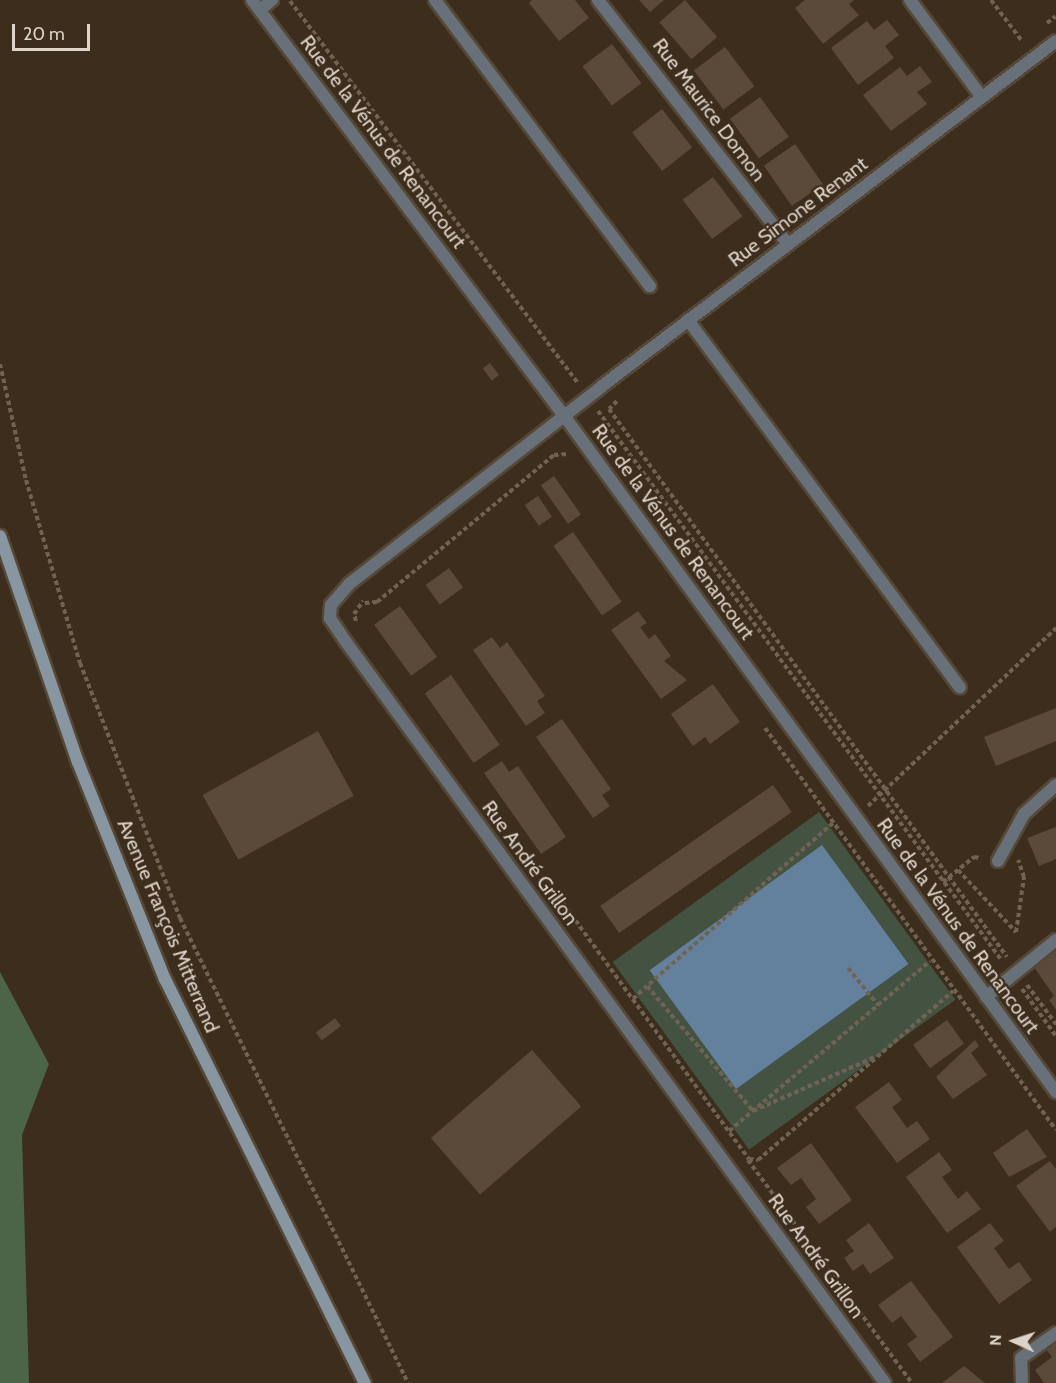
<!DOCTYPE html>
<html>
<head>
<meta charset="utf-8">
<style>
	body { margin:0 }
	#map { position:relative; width:1056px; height:1383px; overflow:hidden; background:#3c2d1c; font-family:Cabin,sans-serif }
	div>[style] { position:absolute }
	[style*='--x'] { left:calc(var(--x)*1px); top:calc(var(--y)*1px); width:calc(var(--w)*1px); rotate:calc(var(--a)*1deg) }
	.green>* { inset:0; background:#445341; transform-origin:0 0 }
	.forest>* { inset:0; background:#4c6447 }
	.water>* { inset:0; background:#63819d; transform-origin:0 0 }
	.building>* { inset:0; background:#5b4a39; transform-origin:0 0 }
	.path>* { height:4px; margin-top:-2px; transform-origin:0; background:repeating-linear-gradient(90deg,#706354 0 4.5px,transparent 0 7.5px) }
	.roads { filter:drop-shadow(2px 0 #564838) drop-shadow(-2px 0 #564838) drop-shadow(0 2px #564838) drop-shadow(0 -2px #564838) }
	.lane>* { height:12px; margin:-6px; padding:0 6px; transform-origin:6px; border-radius:6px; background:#687179 }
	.street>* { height:12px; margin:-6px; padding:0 6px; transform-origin:6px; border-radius:6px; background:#687179 }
	.secondary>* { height:12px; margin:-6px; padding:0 6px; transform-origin:6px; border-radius:6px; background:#8796a1 }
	span { translate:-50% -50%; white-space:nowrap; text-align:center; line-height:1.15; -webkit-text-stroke:4.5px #3c2d1c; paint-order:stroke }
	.street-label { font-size:20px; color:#ddd3c9 }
	.north { position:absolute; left:984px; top:1311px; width:60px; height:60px; -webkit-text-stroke:4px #3c2d1c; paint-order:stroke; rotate:273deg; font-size:16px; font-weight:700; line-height:24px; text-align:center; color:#ddd3c9 }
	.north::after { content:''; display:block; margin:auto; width:21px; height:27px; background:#ddd3c9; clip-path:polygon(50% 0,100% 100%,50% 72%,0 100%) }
	.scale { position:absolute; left:12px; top:24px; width:78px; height:27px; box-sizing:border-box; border:3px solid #ddd3c9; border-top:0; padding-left:8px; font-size:18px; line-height:21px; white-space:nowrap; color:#ddd3c9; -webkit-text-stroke:4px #3c2d1c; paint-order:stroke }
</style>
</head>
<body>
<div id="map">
	<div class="green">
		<i style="left:819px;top:812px;width:232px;height:255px;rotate:54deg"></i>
	</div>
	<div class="forest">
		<i style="clip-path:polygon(0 972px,49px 1064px,22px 1135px,29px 1383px,0 1383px)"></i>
	</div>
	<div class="water">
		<i style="left:822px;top:845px;width:147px;height:213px;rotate:54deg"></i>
	</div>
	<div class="building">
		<i style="clip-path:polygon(532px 0,575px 0,589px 18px,559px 41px,529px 3px)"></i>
		<i style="clip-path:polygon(639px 0,664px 0,650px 12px)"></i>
		<i style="left:685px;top:0;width:49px;height:34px;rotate:49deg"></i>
		<i style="clip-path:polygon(805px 0,854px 0,849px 4px,859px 15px,823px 44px,795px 8px)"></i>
		<i style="clip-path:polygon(887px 20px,899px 35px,885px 46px,894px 58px,858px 85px,831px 48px,867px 21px,874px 30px)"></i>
		<i style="left:612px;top:44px;width:49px;height:37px;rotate:53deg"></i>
		<i style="left:725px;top:47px;width:49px;height:39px;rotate:53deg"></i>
		<i style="clip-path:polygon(920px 66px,932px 82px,917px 92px,927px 104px,891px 131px,863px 95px,900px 67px,907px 76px)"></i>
		<i style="left:760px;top:97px;width:49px;height:37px;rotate:54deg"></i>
		<i style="left:662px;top:109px;width:49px;height:38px;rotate:52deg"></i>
		<i style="left:795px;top:144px;width:49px;height:38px;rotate:55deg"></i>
		<i style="left:713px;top:177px;width:49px;height:38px;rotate:53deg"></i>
		<i style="left:490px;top:363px;width:15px;height:9px;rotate:53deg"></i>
		<i style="left:554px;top:476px;width:47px;height:16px;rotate:55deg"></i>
		<i style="left:538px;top:496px;width:25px;height:16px;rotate:56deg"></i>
		<i style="left:573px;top:532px;width:85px;height:24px;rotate:55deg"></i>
		<i style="left:449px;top:568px;width:24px;height:29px;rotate:54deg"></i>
		<i style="left:400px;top:606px;width:63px;height:32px;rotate:54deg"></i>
		<i style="clip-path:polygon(638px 611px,647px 623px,640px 627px,649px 639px,655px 634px,671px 656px,664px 661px,687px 680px,661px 699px,611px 630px)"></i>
		<i style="clip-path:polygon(492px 637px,500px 648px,507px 642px,545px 696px,537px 701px,545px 713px,526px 726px,473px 650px)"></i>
		<i style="left:451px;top:675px;width:85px;height:32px;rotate:55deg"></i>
		<i style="clip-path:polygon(713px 684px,740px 722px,710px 744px,705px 737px,693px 746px,671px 714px)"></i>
		<i style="clip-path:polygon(1056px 708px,1056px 741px,996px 766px,984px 737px)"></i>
		<i style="clip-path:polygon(562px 719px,611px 789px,602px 795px,610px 806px,593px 818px,536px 737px)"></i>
		<i style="left:318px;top:731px;width:74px;height:132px;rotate:61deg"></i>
		<i style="clip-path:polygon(502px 761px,509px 772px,518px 766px,566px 837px,541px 854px,484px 773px)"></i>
		<i style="left:773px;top:785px;width:33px;height:211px;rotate:55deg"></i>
		<i style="clip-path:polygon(1056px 827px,1056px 859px,1039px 866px,1027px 838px)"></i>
		<i style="clip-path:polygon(1056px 951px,1056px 1010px,1049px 1000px,1054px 996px,1034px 967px)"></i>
		<i style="left:335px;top:1018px;width:10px;height:24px;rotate:53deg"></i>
		<i style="left:947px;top:1020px;width:29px;height:42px;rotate:54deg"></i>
		<i style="clip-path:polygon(975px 1040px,979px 1046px,971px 1053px,987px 1075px,953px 1099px,936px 1077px)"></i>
		<i style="left:532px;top:1050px;width:75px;height:134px;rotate:49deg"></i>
		<i style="clip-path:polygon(889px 1082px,902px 1100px,892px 1107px,907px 1128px,917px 1121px,930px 1139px,897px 1163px,855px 1107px)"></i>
		<i style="clip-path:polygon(1027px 1129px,1047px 1157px,1009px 1177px,993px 1153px)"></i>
		<i style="clip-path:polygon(811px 1143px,852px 1200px,819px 1224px,806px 1207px,816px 1199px,801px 1178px,791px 1185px,777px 1168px)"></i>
		<i style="clip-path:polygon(939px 1152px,952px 1170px,942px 1177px,958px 1199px,967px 1191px,981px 1209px,947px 1233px,906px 1177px)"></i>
		<i style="clip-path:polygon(1050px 1161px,1056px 1169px,1056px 1227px,1050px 1232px,1016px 1186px)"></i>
		<i style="clip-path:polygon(869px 1223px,894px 1258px,870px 1274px,863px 1264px,853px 1271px,844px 1258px,854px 1251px,846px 1240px)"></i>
		<i style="clip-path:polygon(990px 1223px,1004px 1241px,994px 1248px,1009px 1269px,1019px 1262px,1032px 1280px,999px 1304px,957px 1247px)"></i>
		<i style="clip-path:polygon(911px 1281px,953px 1337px,920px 1362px,907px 1344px,917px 1337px,901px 1316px,892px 1323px,878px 1305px)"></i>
		<i style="clip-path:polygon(1056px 1341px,1056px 1383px,1044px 1383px,1035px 1370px,1052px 1357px,1046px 1349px)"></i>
		<i style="clip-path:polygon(964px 1366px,985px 1383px,942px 1383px)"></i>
	</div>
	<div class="path">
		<i style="--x:991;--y:0;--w:51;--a:52.9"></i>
		<i style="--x:290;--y:1;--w:478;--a:53"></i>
		<i style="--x:1047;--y:23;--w:11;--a:-38"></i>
		<i style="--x:0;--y:364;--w:119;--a:77.4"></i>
		<i style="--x:26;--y:480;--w:191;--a:73.6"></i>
		<i style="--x:80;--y:663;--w:274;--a:68.6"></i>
		<i style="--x:180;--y:918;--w:518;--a:63.88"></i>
		<i style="--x:617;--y:401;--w:11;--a:135"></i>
		<i style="--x:609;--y:409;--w:677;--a:54.01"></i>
		<i style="--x:598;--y:411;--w:682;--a:53.7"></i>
		<i style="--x:365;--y:603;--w:12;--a:-5"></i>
		<i style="--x:377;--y:602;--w:230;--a:-39.7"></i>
		<i style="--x:554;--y:455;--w:14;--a:-4"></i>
		<i style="--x:356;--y:621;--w:7;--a:-106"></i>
		<i style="--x:354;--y:614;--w:16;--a:-55"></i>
		<i style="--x:765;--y:728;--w:496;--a:54.1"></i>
		<i style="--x:868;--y:806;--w:259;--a:-43.4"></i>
		<i style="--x:833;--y:823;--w:247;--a:138.8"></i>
		<i style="--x:647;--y:986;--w:164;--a:49.7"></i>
		<i style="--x:753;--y:1111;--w:133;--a:-23.9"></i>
		<i style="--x:958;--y:870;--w:85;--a:46.9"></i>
		<i style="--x:1016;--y:932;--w:56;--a:-81.7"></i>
		<i style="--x:1024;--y:877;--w:18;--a:-109"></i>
		<i style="--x:943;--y:882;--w:40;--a:-39"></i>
		<i style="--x:974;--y:857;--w:7;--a:8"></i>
		<i style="--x:549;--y:884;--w:340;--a:54"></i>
		<i style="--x:749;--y:1159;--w:9;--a:6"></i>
		<i style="--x:758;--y:1160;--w:258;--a:-40.9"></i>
		<i style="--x:848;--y:968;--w:48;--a:51"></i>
		<i style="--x:1027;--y:985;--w:49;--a:53.4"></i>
		<i style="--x:1022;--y:989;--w:58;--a:54.1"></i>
		<i style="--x:633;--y:999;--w:19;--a:-43"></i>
		<i style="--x:729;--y:1131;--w:263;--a:-40.2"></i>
		<i style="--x:748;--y:1160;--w:277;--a:53.7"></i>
	</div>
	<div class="roads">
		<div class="lane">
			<i style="--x:435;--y:0;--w:358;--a:53.1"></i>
			<i style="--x:688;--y:320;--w:457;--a:53.5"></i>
			<i style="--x:1022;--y:1383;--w:25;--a:-92"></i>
			<i style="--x:1021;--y:1358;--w:43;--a:-35.5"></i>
		</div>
		<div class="street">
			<i style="--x:252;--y:0;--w:521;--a:53.11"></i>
			<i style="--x:565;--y:417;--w:835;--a:53.97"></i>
			<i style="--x:598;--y:0;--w:309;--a:52.1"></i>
			<i style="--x:910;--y:0;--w:119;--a:53.5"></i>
			<i style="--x:260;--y:10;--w:16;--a:-40"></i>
			<i style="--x:998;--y:861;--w:54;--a:-61"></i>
			<i style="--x:1024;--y:814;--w:43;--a:-42.2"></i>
			<i style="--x:986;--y:997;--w:90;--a:-39.2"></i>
			<i style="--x:885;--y:1383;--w:916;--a:-126.03"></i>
			<i style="--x:346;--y:642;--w:29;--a:-124"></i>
			<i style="--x:330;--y:618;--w:13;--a:-86"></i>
			<i style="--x:331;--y:605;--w:28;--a:-49"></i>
			<i style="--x:349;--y:584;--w:321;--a:-38"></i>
			<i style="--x:602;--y:386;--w:570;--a:-37.23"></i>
		</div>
		<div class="secondary">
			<i style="--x:0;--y:536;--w:239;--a:71"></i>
			<i style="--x:78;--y:762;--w:234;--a:68.2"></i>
			<i style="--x:165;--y:979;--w:451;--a:63.7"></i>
		</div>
	</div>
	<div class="street-label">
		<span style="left:709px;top:110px;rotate:53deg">Rue Maurice Domon</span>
		<span style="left:383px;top:142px;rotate:53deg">Rue de la Vénus de Renancourt</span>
		<span style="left:798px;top:212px;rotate:-37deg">Rue Simone Renant</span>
		<span style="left:673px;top:532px;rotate:54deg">Rue de la Vénus de Renancourt</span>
		<span style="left:530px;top:863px;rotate:54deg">Rue André Grillon</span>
		<span style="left:168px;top:926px;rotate:67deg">Avenue François Mitterrand</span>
		<span style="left:958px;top:926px;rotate:54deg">Rue de la Vénus de Renancourt</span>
		<span style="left:816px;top:1256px;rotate:54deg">Rue André Grillon</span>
	</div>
	<div class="north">N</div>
	<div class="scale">20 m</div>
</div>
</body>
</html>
